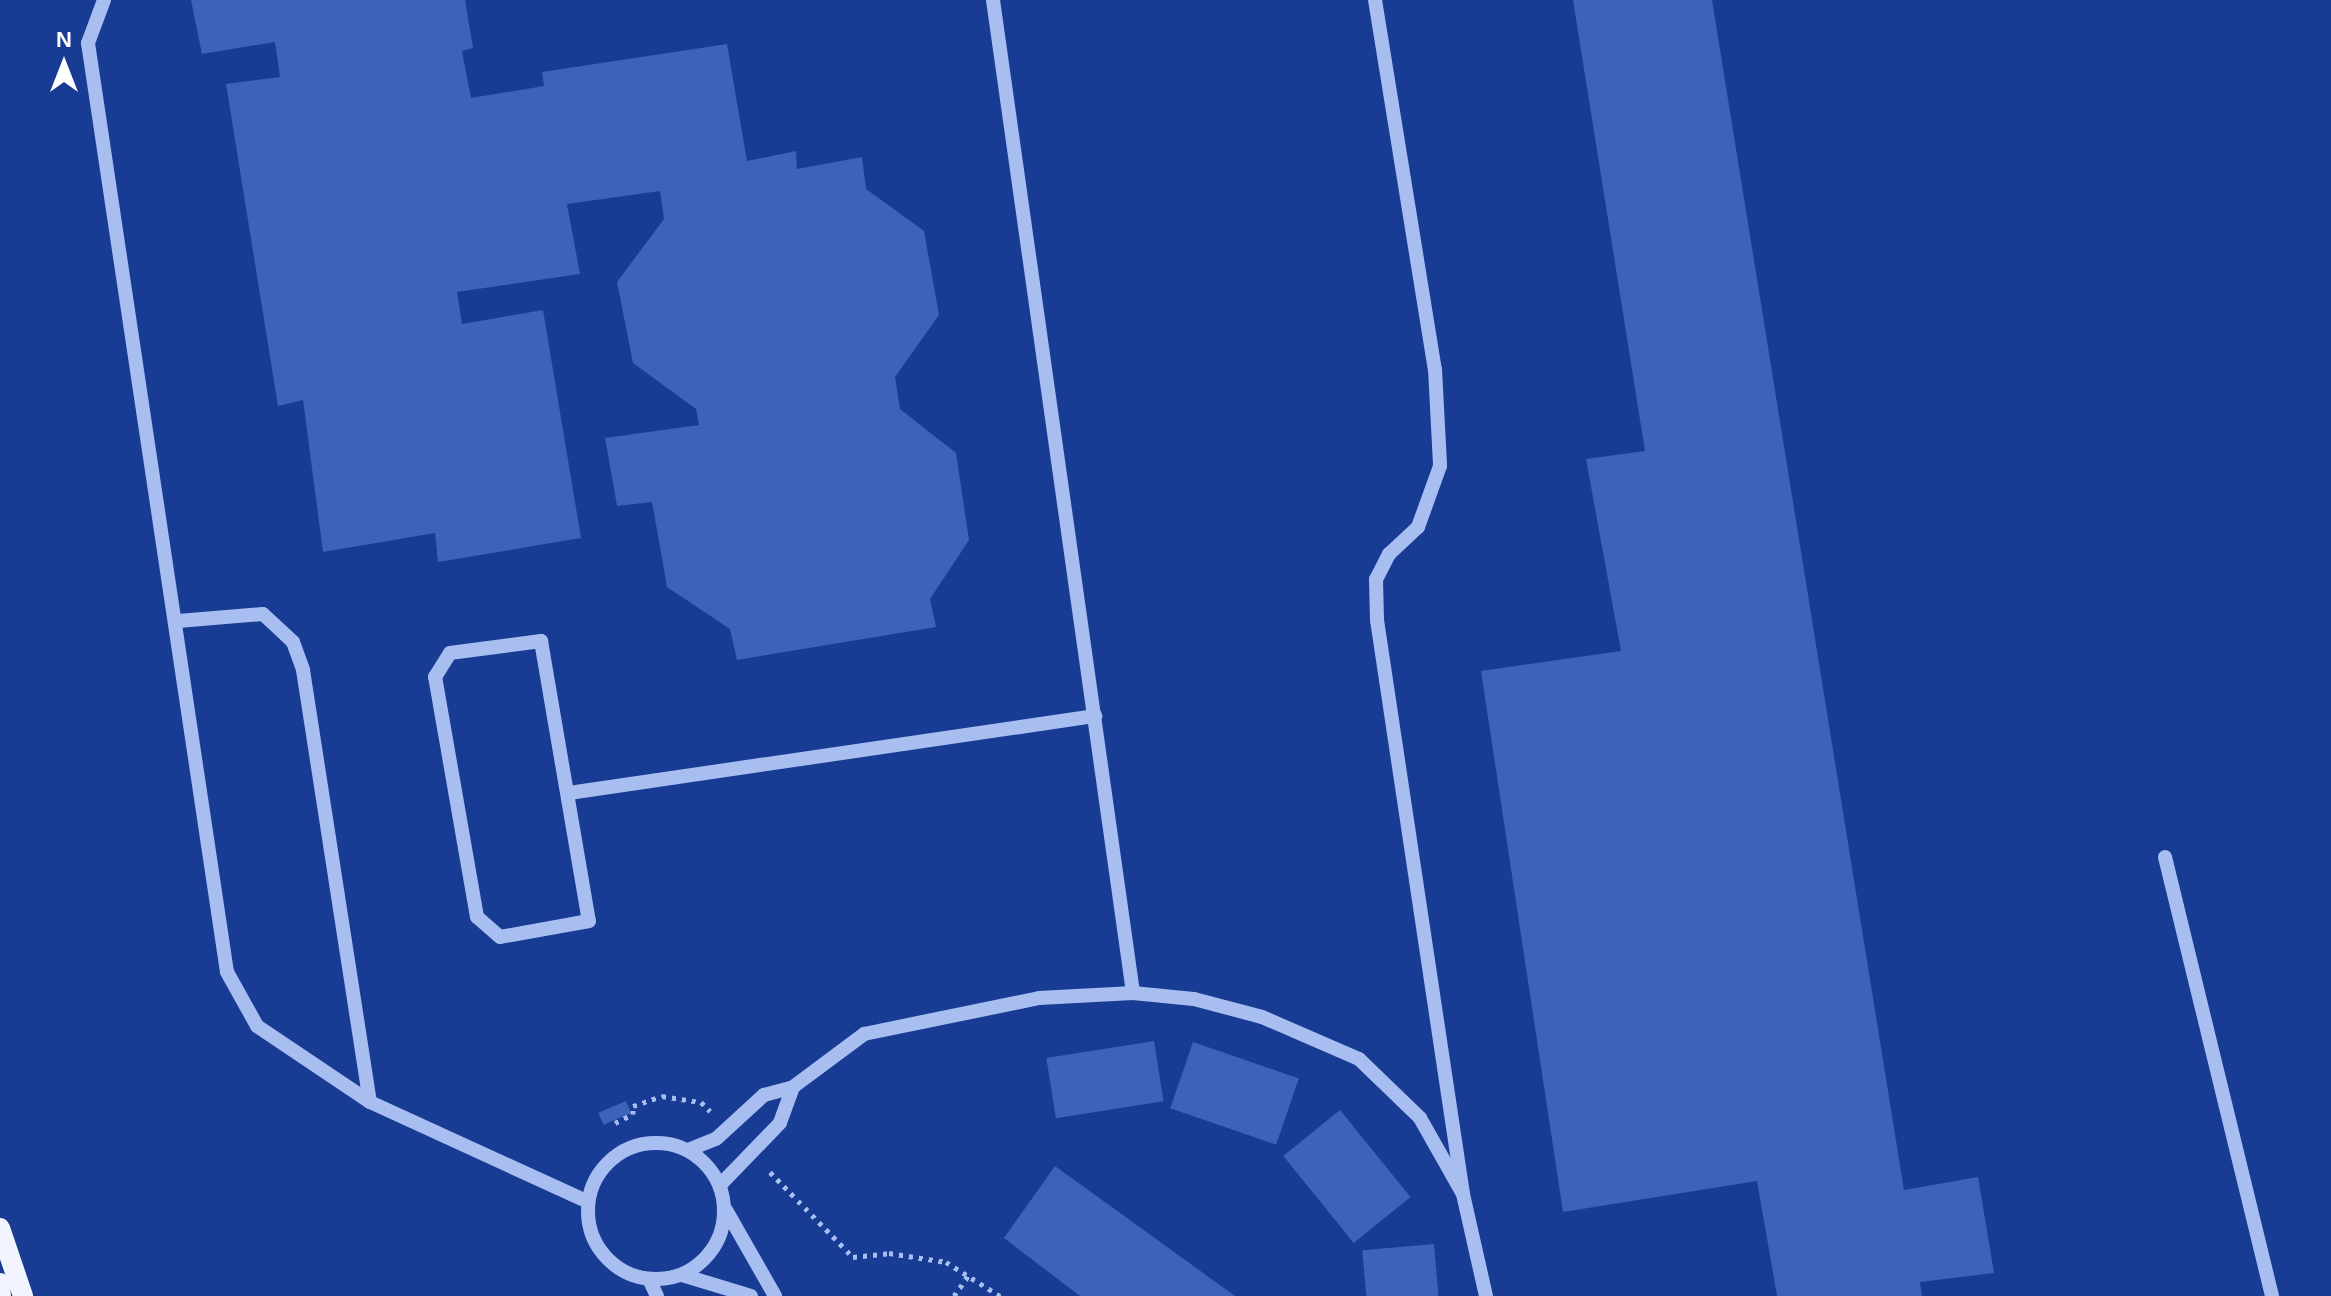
<!DOCTYPE html>
<html>
<head>
<meta charset="utf-8">
<style>
	body { margin:0 }
	#map { position:relative; width:2331px; height:1296px; overflow:hidden; background:#183b93; font-family:Helvetica,sans-serif }
	div>[style] { position:absolute }
	[style*='--x'] { left:calc(var(--x)*1px); top:calc(var(--y)*1px); width:calc(var(--w)*1px); rotate:calc(var(--a)*1deg) }
	.building>* { inset:0; background:#3d62b9; transform-origin:0 0 }
	.path>* { height:5px; margin-top:-2.5px; transform-origin:0; background:repeating-linear-gradient(90deg,#a8bef0 0 4px,transparent 0 10px) }
	.minor>* { height:14px; margin:-7px; padding:0 7px; transform-origin:7px; border-radius:7px; background:#a8bef0 }
	.minor>.ring { margin:-7px; padding:0; box-sizing:content-box; background:none; border:14px solid #a8bef0; border-radius:50% }
	.major>* { height:20px; margin:-10px; padding:0 10px; transform-origin:10px; border-radius:10px; background:#f1f4ff }
	span { translate:-50% -50%; white-space:nowrap; text-align:center; line-height:1.15; -webkit-text-stroke:6px #183b93; paint-order:stroke }
	.north { position:absolute; left:24px; top:24px; width:80px; height:80px; -webkit-text-stroke:6px #183b93; paint-order:stroke; rotate:0deg; font-size:22px; font-weight:700; line-height:32px; text-align:center; color:#fff }
	.north::after { content:''; display:block; margin:auto; width:28px; height:36px; background:#fff; clip-path:polygon(50% 0,100% 100%,50% 72%,0 100%) }
</style>
</head>
<body>
<div id="map">
	<div class="building">
		<i style="clip-path:polygon(191px 0,465px 0,473px 48px,462px 51px,471px 98px,544px 86px,542px 72px,727px 44px,747px 161px,796px 151px,797px 169px,862px 157px,866px 189px,924px 231px,939px 315px,895px 377px,900px 409px,956px 453px,969px 540px,930px 599px,936px 627px,737px 660px,730px 629px,667px 587px,652px 502px,617px 506px,605px 438px,699px 425px,696px 409px,633px 363px,617px 282px,664px 219px,660px 191px,567px 204px,580px 274px,457px 292px,462px 324px,543px 310px,581px 538px,438px 562px,435px 533px,323px 552px,303px 400px,278px 406px,226px 84px,280px 77px,275px 42px,202px 54px)"></i>
		<i style="clip-path:polygon(1573px 0,1712px 0,1904px 1190px,1978px 1177px,1994px 1273px,1920px 1282px,1922px 1296px,1777px 1296px,1757px 1181px,1563px 1212px,1481px 671px,1621px 651px,1586px 459px,1645px 451px)"></i>
		<i style="left:1154px;top:1041px;width:61px;height:109px;rotate:81deg"></i>
		<i style="left:1193px;top:1042px;width:112px;height:70px;rotate:19deg"></i>
		<i style="left:626px;top:1101px;width:13px;height:30px;rotate:67deg"></i>
		<i style="left:1340px;top:1110px;width:112px;height:73px;rotate:51deg"></i>
		<i style="clip-path:polygon(1055px 1166px,1235px 1296px,1080px 1296px,1004px 1238px)"></i>
		<i style="left:1434px;top:1244px;width:52px;height:72px;rotate:85deg"></i>
	</div>
	<div class="path">
		<i style="--x:615;--y:1123;--w:20;--a:-27"></i>
		<i style="--x:633;--y:1114;--w:8;--a:-90"></i>
		<i style="--x:633;--y:1106;--w:31;--a:-19"></i>
		<i style="--x:662;--y:1096;--w:39;--a:9"></i>
		<i style="--x:701;--y:1102;--w:13;--a:45"></i>
		<i style="--x:770;--y:1172;--w:119;--a:45.7"></i>
		<i style="--x:853;--y:1257;--w:36;--a:-6"></i>
		<i style="--x:889;--y:1253;--w:58;--a:9"></i>
		<i style="--x:946;--y:1262;--w:64;--a:32.2"></i>
		<i style="--x:954;--y:1296;--w:29;--a:-55"></i>
	</div>
	<div class="minor">
		<i style="--x:104;--y:0;--w:46;--a:110.4"></i>
		<i style="--x:88;--y:43;--w:939;--a:81.49"></i>
		<i style="--x:227;--y:972;--w:62;--a:60.9"></i>
		<i style="--x:257;--y:1026;--w:136;--a:33.9"></i>
		<i style="--x:370;--y:1102;--w:240;--a:24.6"></i>
		<i style="--x:993;--y:0;--w:1003;--a:81.97"></i>
		<i style="--x:1375;--y:0;--w:374;--a:80.8"></i>
		<i style="--x:1435;--y:369;--w:97;--a:87"></i>
		<i style="--x:1440;--y:466;--w:65;--a:109.8"></i>
		<i style="--x:1418;--y:527;--w:40;--a:137"></i>
		<i style="--x:1389;--y:554;--w:28;--a:117"></i>
		<i style="--x:1376;--y:579;--w:41;--a:88.6"></i>
		<i style="--x:1377;--y:620;--w:580;--a:81.48"></i>
		<i style="--x:178;--y:621;--w:85;--a:-4.7"></i>
		<i style="--x:263;--y:614;--w:41;--a:43"></i>
		<i style="--x:293;--y:642;--w:30;--a:70"></i>
		<i style="--x:303;--y:670;--w:437;--a:81.2"></i>
		<i style="--x:541;--y:641;--w:284;--a:80.3"></i>
		<i style="--x:589;--y:921;--w:90;--a:169.8"></i>
		<i style="--x:500;--y:937;--w:30;--a:-139"></i>
		<i style="--x:477;--y:917;--w:244;--a:-99.9"></i>
		<i style="--x:435;--y:677;--w:28;--a:-58"></i>
		<i style="--x:450;--y:653;--w:92;--a:-7.5"></i>
		<i style="--x:569;--y:793;--w:532;--a:-8.33"></i>
		<i style="--x:2165;--y:857;--w:452;--a:76.3"></i>
		<i style="--x:793;--y:1087;--w:89;--a:-36.7"></i>
		<i style="--x:864;--y:1034;--w:179;--a:-11.6"></i>
		<i style="--x:1039;--y:998;--w:94;--a:-3"></i>
		<i style="--x:1133;--y:993;--w:61;--a:5.6"></i>
		<i style="--x:1194;--y:999;--w:70;--a:14.8"></i>
		<i style="--x:1262;--y:1017;--w:106;--a:23.4"></i>
		<i style="--x:1359;--y:1059;--w:85;--a:44"></i>
		<i style="--x:1420;--y:1118;--w:87;--a:60.5"></i>
		<i style="--x:1463;--y:1194;--w:105;--a:77.3"></i>
		<i class="ring" style="left:588px;top:1143px;width:122px;height:122px"></i>
		<i style="--x:688;--y:1150;--w:31;--a:-22"></i>
		<i style="--x:717;--y:1138;--w:64;--a:-42.5"></i>
		<i style="--x:764;--y:1095;--w:30;--a:-15"></i>
		<i style="--x:793;--y:1087;--w:38;--a:110"></i>
		<i style="--x:780;--y:1123;--w:86;--a:134.1"></i>
		<i style="--x:726;--y:1210;--w:99;--a:60.3"></i>
		<i style="--x:682;--y:1275;--w:72;--a:16.9"></i>
		<i style="--x:649;--y:1279;--w:19;--a:65"></i>
	</div>
	<div class="major">
		<i style="--x:0;--y:1228;--w:72;--a:71.3"></i>
		<i style="--x:0;--y:1283;--w:13;--a:86"></i>
	</div>
	<div class="north">N</div>
</div>
</body>
</html>
